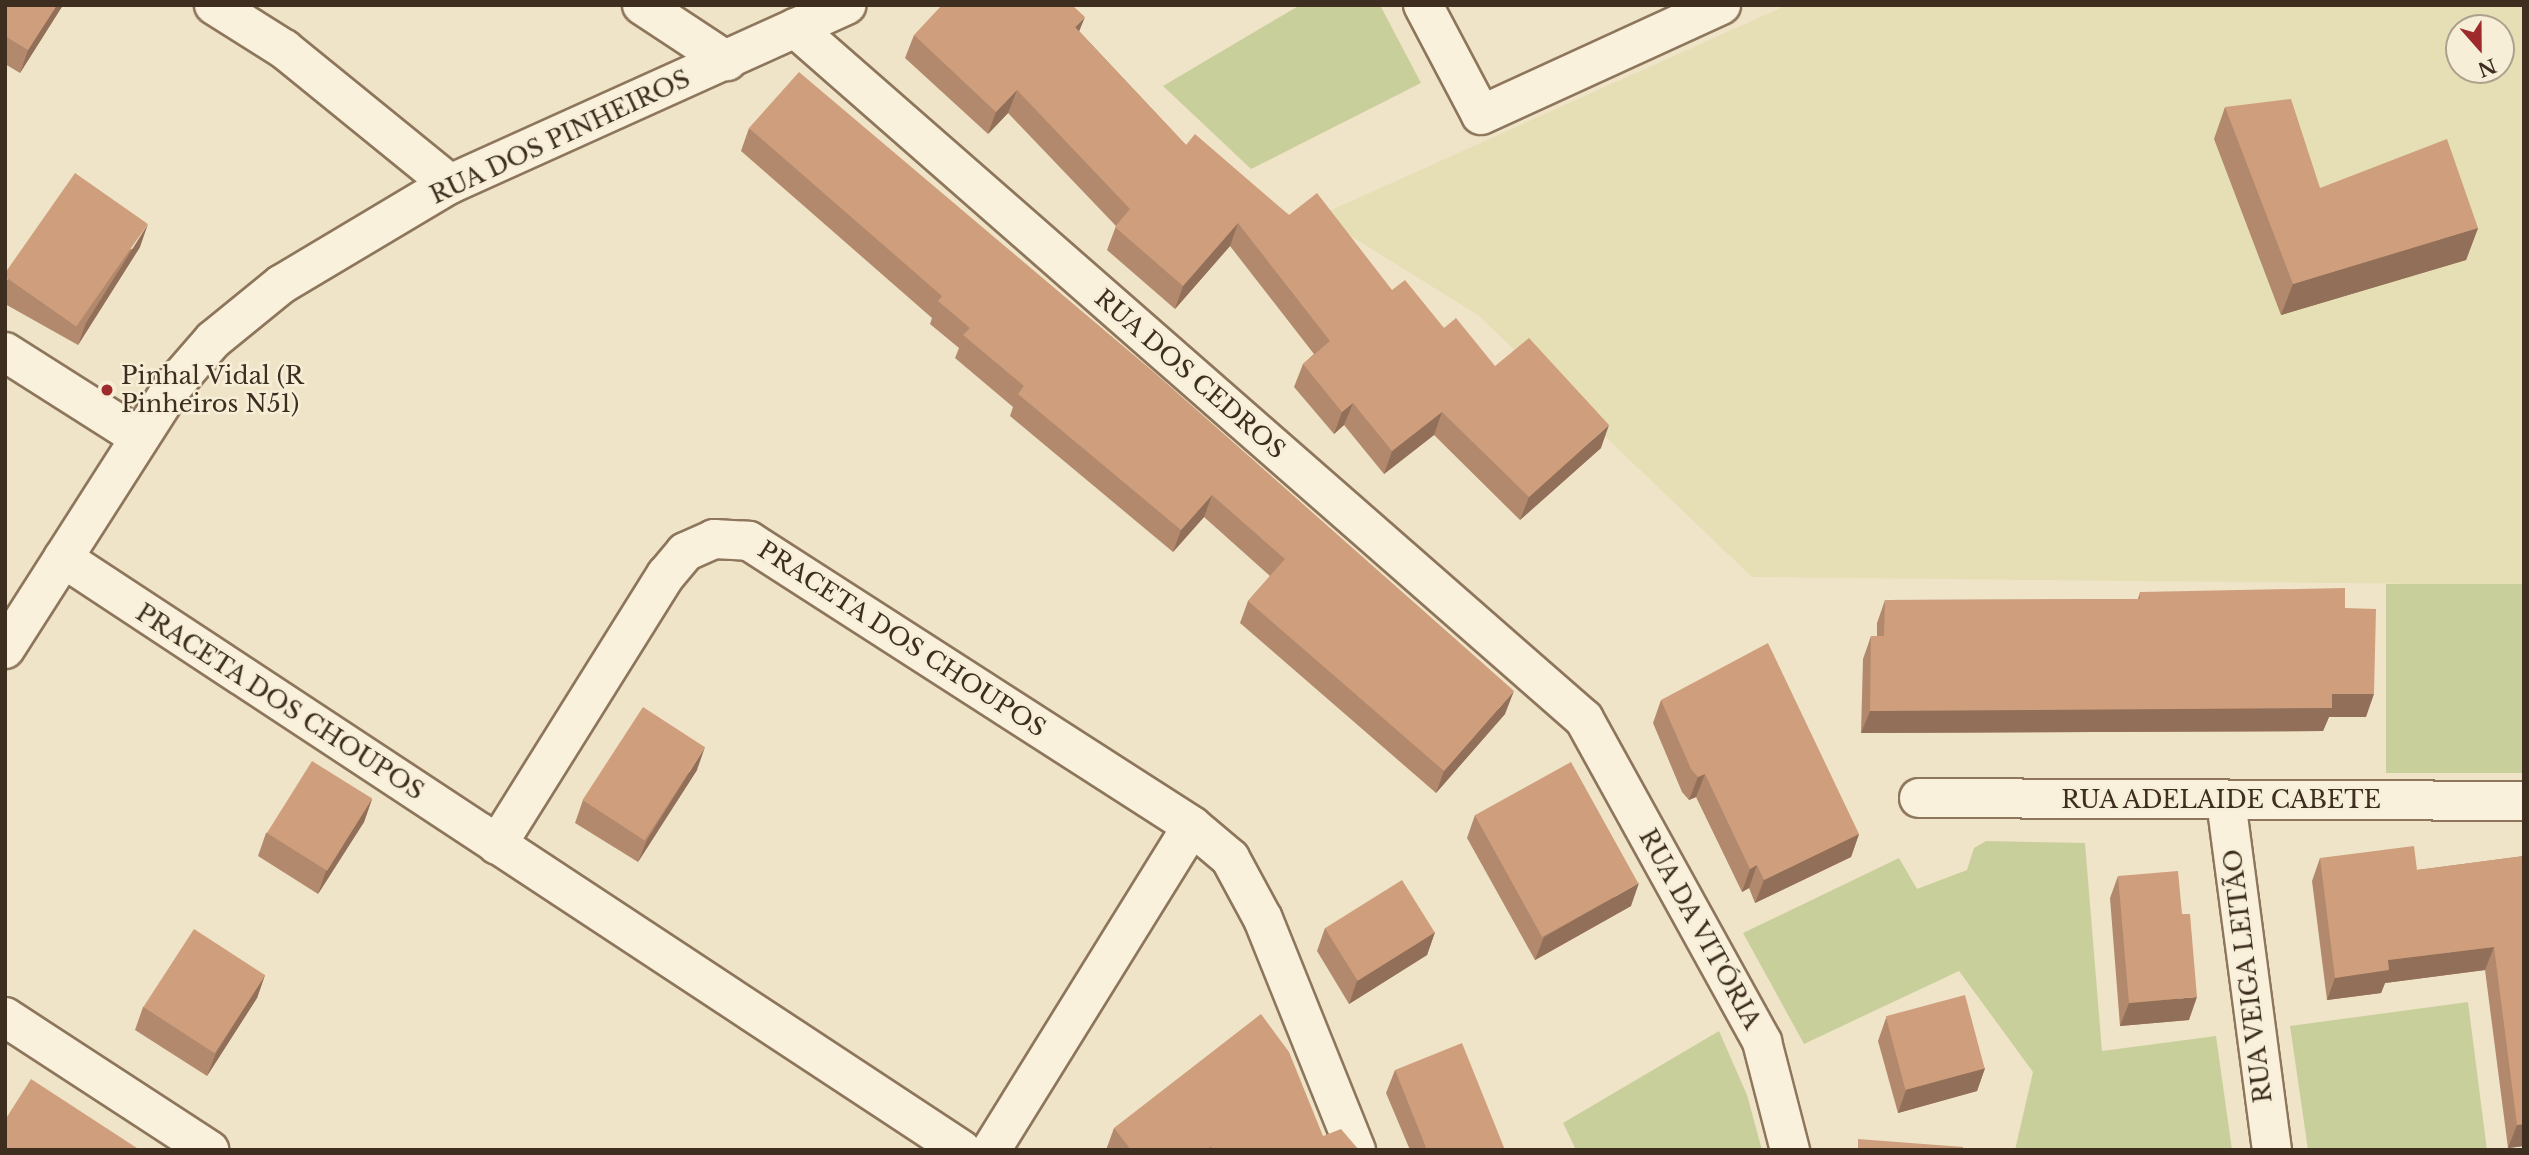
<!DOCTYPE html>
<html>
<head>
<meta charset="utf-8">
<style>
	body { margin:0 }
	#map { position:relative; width:2529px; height:1155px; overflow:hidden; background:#f0e4c8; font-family:"Libre Baskerville",serif }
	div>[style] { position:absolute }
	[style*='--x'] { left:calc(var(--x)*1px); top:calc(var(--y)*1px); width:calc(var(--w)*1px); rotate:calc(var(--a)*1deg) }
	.farmland>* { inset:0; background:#e6deb5 }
	.green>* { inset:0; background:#c9cf9b; transform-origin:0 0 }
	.roads { filter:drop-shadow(2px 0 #8d765c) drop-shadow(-2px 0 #8d765c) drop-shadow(0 2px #8d765c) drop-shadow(0 -2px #8d765c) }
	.minor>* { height:38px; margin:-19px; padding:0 19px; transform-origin:19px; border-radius:19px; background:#faf1dc }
	.tertiary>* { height:38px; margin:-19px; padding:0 19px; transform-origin:19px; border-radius:19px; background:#faf1dc }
	.wall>* { inset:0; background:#b2896c }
	.shaded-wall>* { inset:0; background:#916f58 }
	.building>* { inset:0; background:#cf9f7d; transform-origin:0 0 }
	.dots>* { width:19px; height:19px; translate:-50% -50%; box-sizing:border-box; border:4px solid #f7eed8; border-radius:50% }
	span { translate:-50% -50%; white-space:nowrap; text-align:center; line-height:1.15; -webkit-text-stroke:5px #f7eed8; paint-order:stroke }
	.street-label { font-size:24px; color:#3d2e20 }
	.poi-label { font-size:24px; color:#3d2e20 }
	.left { translate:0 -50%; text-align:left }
	.frame { position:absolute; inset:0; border:7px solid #3d2e20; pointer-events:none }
	.north { position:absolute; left:2445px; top:14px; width:70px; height:70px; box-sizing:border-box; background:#f7eed8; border:2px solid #ada18e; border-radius:50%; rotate:159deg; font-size:19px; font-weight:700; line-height:28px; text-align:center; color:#3d2e20 }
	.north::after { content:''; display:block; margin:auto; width:24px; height:32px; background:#9e2a2b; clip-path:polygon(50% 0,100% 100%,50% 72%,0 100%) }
</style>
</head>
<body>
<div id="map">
	<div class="farmland">
		<i style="clip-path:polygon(evenodd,1787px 5px,2524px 5px,2524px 585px,1752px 577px,1478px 315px,1318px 216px,1787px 5px,2459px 28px,2501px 28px,2501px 70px,2459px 70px,2459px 28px)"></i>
	</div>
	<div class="green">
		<i style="clip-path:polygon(1300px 5px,1380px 5px,1421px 83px,1251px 169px,1163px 86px)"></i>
		<i style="left:2386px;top:584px;width:138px;height:189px"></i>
		<i style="clip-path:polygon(1986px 841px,2085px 843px,2102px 1051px,2216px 1036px,2232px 1150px,2015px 1150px,2033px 1072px,1959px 971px,1804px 1044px,1743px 933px,1899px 858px,1917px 889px,1967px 870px,1974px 848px)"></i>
		<i style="clip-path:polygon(2468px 1002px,2487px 1150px,2308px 1150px,2290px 1026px)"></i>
		<i style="clip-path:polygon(1719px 1031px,1747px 1095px,1762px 1150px,1576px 1150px,1563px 1123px)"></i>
	</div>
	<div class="roads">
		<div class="minor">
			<i style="--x:642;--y:5;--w:102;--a:33.4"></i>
			<i style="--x:795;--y:28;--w:1049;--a:41.21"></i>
			<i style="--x:1584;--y:719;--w:369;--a:61.1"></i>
			<i style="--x:1762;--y:1042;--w:112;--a:75.5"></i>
			<i style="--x:5;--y:352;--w:159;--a:32.4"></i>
			<i style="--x:63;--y:558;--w:1076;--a:33.37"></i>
			<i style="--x:1919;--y:798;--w:605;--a:0.28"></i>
			<i style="--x:2226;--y:801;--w:352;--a:82.5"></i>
			<i style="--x:497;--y:845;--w:319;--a:-58"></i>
			<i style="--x:666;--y:575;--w:30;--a:-50"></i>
			<i style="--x:685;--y:552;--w:32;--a:-24"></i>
			<i style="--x:714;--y:539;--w:35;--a:3"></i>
			<i style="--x:749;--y:541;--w:527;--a:32.75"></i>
			<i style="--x:1192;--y:826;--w:50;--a:40.1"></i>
			<i style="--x:1230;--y:858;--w:69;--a:61.6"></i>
			<i style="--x:1263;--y:919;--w:249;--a:68.1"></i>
			<i style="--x:5;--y:1017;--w:244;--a:33.1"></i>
			<i style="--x:991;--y:1150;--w:381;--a:-58.2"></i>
		</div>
		<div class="tertiary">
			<i style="--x:214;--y:5;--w:83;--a:32.2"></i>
			<i style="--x:284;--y:49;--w:214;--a:39.1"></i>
			<i style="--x:1423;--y:5;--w:124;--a:62.2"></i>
			<i style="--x:1481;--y:115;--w:264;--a:-24.6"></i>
			<i style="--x:5;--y:649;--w:313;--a:-57.4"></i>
			<i style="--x:174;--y:385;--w:60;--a:-49.1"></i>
			<i style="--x:213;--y:340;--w:89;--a:-39.1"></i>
			<i style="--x:282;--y:284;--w:196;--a:-30.8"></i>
			<i style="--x:450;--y:184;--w:435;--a:-24.3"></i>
		</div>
	</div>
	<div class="wall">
		<i style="clip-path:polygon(5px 5px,63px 5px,20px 73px,5px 64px)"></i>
		<i style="clip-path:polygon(1079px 31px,1186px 145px,1289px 215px,1444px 328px,1601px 448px,1520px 520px,1434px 435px,1384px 474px,1344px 425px,1334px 434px,1294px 387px,1303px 364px,1314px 354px,1230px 246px,1175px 309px,1107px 250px,1116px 226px,1008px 113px,988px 134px,905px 58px,914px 35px)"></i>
		<i style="clip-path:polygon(2225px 107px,2320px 188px,2478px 228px,2466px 260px,2281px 315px,2214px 139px)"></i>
		<i style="clip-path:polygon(749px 128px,1505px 714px,1436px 793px,1240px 623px,1248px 601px,1270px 576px,1204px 517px,1173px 552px,1010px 416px,1013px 407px,955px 358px,959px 348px,930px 324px,932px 318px,741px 151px)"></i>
		<i style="clip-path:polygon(140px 247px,78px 345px,5px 304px,5px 285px,8px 278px)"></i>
		<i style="clip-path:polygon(2140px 592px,2345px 608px,2366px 717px,2329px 717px,2323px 731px,1861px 733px,1863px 659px,1871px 636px,1877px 636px,1877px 623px,1885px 600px,2138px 599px)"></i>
		<i style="clip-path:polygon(1661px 700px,1859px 834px,1851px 857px,1755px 903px,1749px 888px,1742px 892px,1696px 797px,1689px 800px,1682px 792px,1653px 723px)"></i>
		<i style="clip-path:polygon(697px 770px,638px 862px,575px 823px,583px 800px)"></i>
		<i style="clip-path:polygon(372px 799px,364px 822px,318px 894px,258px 856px,266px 833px)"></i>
		<i style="clip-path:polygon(1475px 815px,1631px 906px,1535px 960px,1467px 838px)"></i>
		<i style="clip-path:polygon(2524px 856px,2524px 1146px,2508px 1148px,2485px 970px,2385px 983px,2381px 993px,2327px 1000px,2312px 881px,2320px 858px,2417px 870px)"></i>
		<i style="clip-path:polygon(2118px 876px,2189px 1020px,2120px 1026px,2110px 898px)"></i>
		<i style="clip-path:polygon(1325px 928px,1435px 932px,1427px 955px,1349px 1004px,1317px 951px)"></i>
		<i style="clip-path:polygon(265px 975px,257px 998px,207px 1076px,135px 1030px,143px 1007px)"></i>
		<i style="clip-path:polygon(1886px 1018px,1985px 1068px,1977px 1091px,1898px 1113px,1878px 1041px)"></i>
		<i style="clip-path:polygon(1395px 1070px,1505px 1150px,1410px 1150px,1386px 1093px)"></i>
		<i style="clip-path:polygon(1114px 1128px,1323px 1136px,1359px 1150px,1106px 1150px)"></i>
	</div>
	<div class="shaded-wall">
		<i style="clip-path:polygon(57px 5px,63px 5px,20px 73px,28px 50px)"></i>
		<i style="clip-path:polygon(1085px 17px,1076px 39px,1075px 27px)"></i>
		<i style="clip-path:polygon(1017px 90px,1008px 113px,988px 134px,996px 112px)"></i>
		<i style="clip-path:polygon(1238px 223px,1230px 246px,1175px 309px,1183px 286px)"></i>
		<i style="clip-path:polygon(148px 224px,140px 247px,78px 345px,86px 323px)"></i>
		<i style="clip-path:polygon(2478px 228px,2466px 260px,2281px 315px,2293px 284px)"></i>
		<i style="clip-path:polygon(1353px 403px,1344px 425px,1334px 434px,1342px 412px)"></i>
		<i style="clip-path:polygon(1442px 412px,1434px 435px,1384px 474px,1392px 451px)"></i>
		<i style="clip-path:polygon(1609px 425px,1601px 448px,1520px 520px,1529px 497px)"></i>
		<i style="clip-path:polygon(1212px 495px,1204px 517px,1173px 552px,1181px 530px)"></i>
		<i style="clip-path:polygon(1514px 691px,1505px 714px,1436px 793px,1444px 771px)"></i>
		<i style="clip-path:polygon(2332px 694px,2374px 694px,2366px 717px,2329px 717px,2323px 731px,1861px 733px,1870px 711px)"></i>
		<i style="clip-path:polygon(705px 747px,697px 770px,638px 862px,647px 840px)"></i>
		<i style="clip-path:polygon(1705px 774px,1696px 797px,1689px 800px,1698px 777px)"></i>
		<i style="clip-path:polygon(372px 799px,364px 822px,318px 894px,326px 871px)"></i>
		<i style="clip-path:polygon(1859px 834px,1851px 857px,1755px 903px,1764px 880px)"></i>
		<i style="clip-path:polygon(1757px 865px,1749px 888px,1742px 892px,1750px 869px)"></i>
		<i style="clip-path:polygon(1639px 883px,1631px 906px,1535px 960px,1544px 937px)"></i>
		<i style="clip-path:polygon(1435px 932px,1427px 955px,1349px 1004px,1357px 981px)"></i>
		<i style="clip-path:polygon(2494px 947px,2485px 970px,2385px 983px,2381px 993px,2327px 1000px,2335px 978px,2388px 960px)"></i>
		<i style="clip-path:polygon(265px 975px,257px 998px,207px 1076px,216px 1053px)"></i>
		<i style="clip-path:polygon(2197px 997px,2189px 1020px,2120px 1026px,2129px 1003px)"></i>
		<i style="clip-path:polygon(1985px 1068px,1977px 1091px,1898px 1113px,1906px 1090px)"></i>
		<i style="clip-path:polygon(2524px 1124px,2524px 1146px,2508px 1148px,2517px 1125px)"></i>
	</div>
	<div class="building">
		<i style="clip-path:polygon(5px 5px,57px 5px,28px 50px,5px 36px)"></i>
		<i style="clip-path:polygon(942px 5px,1072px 5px,1085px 17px,1075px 27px,1186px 145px,1195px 134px,1289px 215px,1317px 193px,1392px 290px,1405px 280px,1444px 328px,1456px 318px,1495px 366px,1529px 338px,1609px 425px,1529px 497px,1442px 412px,1392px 451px,1353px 403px,1342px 412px,1303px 364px,1330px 341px,1238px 223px,1183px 286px,1115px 227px,1130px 209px,1017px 90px,996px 112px,914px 35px)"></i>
		<i style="clip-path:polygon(799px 72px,1155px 373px,1514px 691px,1444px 771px,1248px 601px,1285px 559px,1212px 495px,1181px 530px,1018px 394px,1024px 386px,963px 335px,970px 328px,938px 301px,942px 296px,749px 128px)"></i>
		<i style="clip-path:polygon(2291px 99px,2320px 188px,2447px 139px,2478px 228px,2293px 284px,2225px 107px)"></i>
		<i style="left:75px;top:173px;width:89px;height:125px;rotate:35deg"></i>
		<i style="clip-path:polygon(2345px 588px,2345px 608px,2376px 609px,2374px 694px,2332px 694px,2332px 708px,1870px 711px,1871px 636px,1884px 636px,1885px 600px,2140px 599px,2140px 592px)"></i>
		<i style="clip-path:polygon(1768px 643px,1859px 834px,1764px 880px,1757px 865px,1750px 869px,1705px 774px,1698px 777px,1691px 769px,1661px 700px)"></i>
		<i style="left:643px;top:707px;width:74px;height:111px;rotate:33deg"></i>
		<i style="left:312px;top:761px;width:71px;height:85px;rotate:32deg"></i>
		<i style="left:1571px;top:762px;width:139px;height:110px;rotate:61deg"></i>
		<i style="clip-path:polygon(2414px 846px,2417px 870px,2524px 856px,2524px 1124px,2517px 1125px,2494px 947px,2388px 960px,2389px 970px,2335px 978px,2320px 858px)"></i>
		<i style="clip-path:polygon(2178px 871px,2182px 914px,2190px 914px,2197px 997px,2129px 1003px,2118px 876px)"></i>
		<i style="left:1402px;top:880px;width:62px;height:91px;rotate:58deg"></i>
		<i style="left:194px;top:929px;width:85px;height:93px;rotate:33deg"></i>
		<i style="left:1965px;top:995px;width:76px;height:82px;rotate:75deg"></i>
		<i style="clip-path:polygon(1261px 1014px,1289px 1052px,1323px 1136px,1341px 1129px,1359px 1150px,1212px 1150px,1211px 1146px,1206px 1150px,1131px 1150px,1114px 1128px)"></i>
		<i style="clip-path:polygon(1462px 1043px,1505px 1150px,1427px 1150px,1395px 1070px)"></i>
		<i style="clip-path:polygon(31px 1079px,140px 1150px,5px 1150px,5px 1120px)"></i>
		<i style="clip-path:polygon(1858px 1139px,1963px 1147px,1963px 1150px,1858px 1150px)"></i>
	</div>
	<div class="dots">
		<i style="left:107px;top:390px;background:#9e2a2b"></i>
	</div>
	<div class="street-label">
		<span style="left:560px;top:137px;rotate:-25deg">RUA DOS PINHEIROS</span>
		<span style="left:1190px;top:374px;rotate:41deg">RUA DOS CEDROS</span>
		<span style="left:902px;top:639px;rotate:33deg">PRACETA DOS CHOUPOS</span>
		<span style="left:280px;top:702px;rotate:33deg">PRACETA DOS CHOUPOS</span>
		<span style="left:2221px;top:800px">RUA ADELAIDE CABETE</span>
		<span style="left:1700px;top:929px;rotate:61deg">RUA DA VITÓRIA</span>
		<span style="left:2248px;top:976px;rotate:-97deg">RUA VEIGA LEITÃO</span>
	</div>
	<div class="poi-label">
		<span class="left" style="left:121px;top:390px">Pinhal Vidal (R<br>Pinheiros N51)</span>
	</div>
	<div class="frame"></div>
	<div class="north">N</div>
</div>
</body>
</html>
